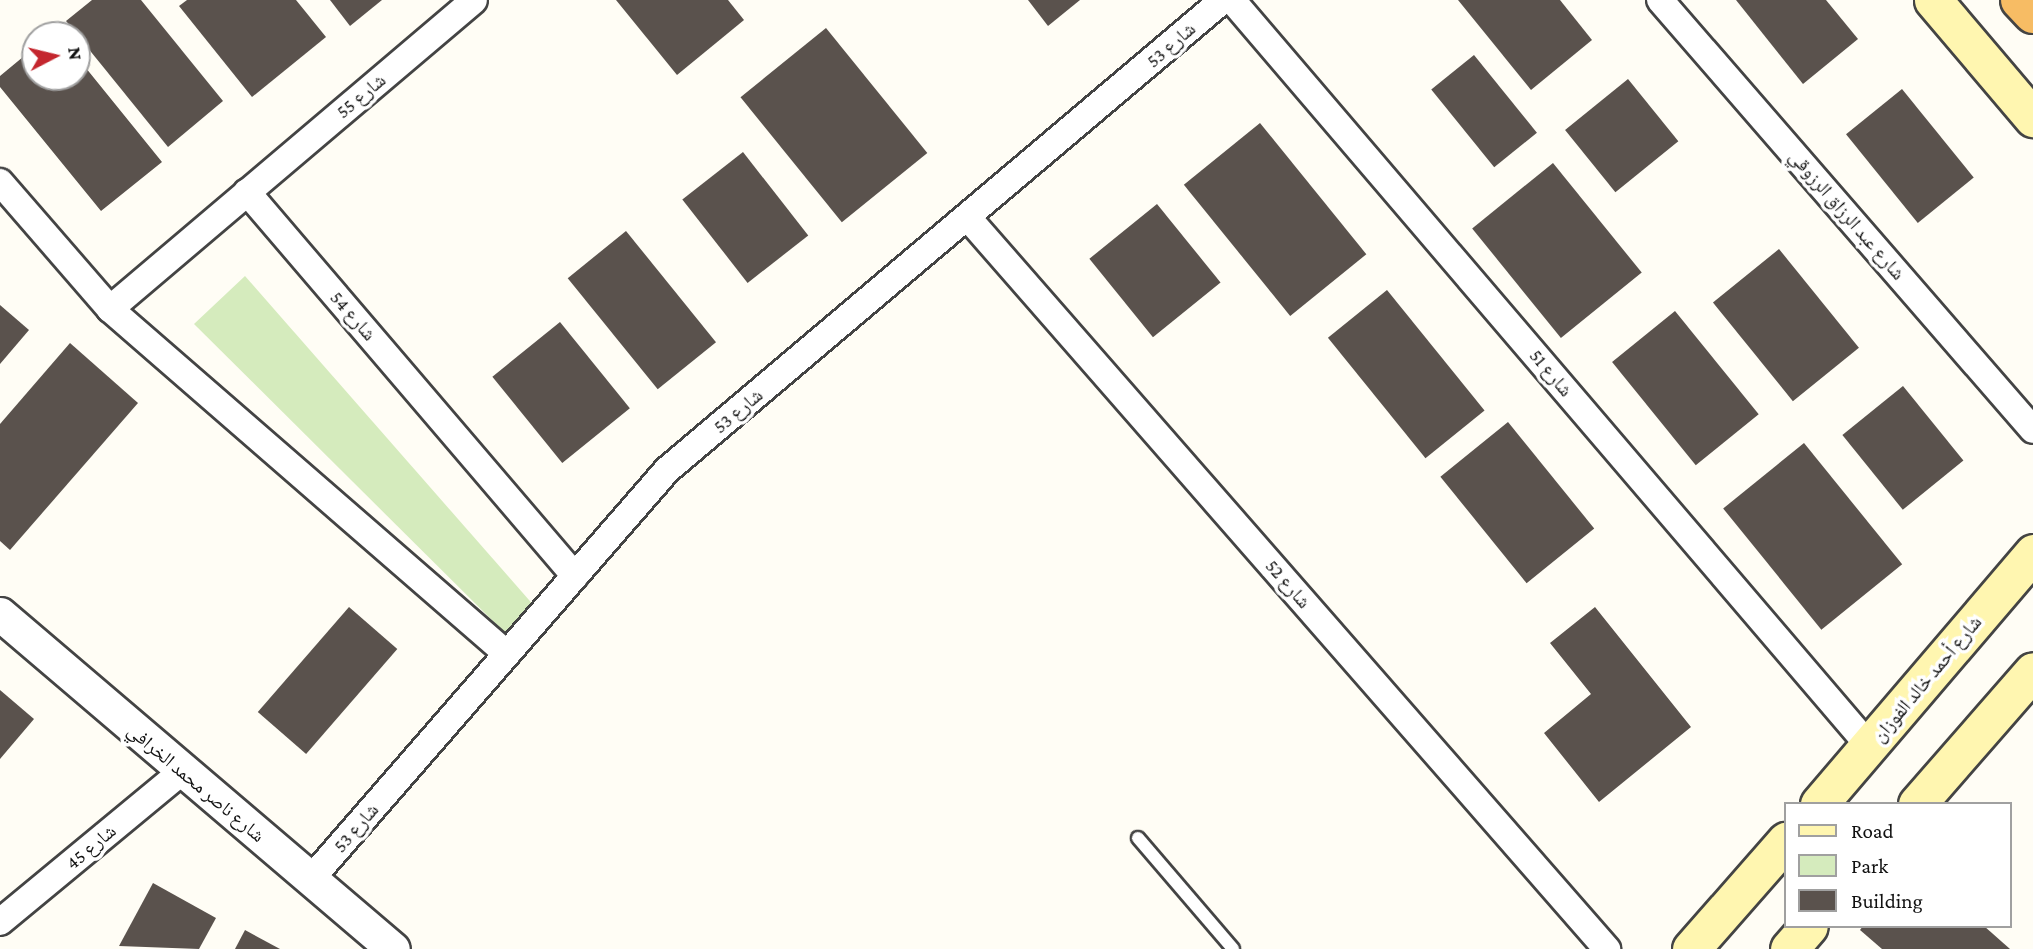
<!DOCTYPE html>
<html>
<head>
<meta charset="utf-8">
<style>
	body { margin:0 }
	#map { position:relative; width:2033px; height:949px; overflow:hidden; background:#fffdf5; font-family:"Crimson Pro","Noto Naskh Arabic",serif }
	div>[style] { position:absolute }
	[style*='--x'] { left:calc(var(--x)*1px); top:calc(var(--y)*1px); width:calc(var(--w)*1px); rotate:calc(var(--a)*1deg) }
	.green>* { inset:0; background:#d5ebbd }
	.building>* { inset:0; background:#5a524d; transform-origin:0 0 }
	.roads { filter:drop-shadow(2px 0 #444) drop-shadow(-2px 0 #444) drop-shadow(0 2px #444) drop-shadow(0 -2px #444) }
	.service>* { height:12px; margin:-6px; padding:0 6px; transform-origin:6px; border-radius:6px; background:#fff }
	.minor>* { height:26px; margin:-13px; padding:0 13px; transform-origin:13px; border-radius:13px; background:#fff }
	.tertiary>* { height:33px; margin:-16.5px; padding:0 16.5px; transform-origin:16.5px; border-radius:16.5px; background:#fff }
	.secondary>* { height:37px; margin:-18.5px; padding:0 18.5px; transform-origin:18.5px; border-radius:18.5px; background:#fff6b0 }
	.trunk>* { height:38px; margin:-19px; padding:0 19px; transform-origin:19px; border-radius:19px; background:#f7bc64 }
	span { translate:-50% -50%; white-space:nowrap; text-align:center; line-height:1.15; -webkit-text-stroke:7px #fff; paint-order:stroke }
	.street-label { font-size:19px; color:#111 }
	.legend { position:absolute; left:1784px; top:802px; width:228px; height:126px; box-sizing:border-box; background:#fff; border:2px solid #a0a0a0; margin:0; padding:9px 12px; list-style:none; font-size:21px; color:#111 }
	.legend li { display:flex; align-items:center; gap:14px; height:35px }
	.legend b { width:35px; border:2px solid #a0a0a0 }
	.north { position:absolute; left:21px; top:21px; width:70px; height:70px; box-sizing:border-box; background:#fff; border:2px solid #a0a0a0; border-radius:50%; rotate:83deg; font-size:19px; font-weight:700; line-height:28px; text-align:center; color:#111 }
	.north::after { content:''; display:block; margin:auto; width:24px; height:32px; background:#c4262e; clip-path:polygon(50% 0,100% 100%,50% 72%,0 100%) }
</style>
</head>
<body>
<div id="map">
	<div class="green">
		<i style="clip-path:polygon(245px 276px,536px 608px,509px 637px,194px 324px)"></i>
	</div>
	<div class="building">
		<i style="clip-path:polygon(92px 0,141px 0,223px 101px,168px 147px,66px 21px)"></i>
		<i style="clip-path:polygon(187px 0,296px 0,326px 37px,252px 97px,179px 6px)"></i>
		<i style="clip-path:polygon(330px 0,382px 0,350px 26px)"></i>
		<i style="clip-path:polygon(616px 0,728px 0,744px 20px,677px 75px)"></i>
		<i style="clip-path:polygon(1028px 0,1080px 0,1048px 26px)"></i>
		<i style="clip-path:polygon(1458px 0,1560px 0,1592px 40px,1531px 90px)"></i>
		<i style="clip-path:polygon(1736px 0,1826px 0,1858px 39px,1803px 84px)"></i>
		<i style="left:826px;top:28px;width:161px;height:110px;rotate:51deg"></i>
		<i style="clip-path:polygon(35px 47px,35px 77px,77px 77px,77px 57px,162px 162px,101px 211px,0 87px,0 76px)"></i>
		<i style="left:1474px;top:55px;width:100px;height:55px;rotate:51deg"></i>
		<i style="left:1628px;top:79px;width:80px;height:81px;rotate:51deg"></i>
		<i style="left:1902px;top:89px;width:114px;height:72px;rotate:51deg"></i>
		<i style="left:1260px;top:123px;width:169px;height:98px;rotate:51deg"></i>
		<i style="left:743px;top:152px;width:106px;height:77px;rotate:52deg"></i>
		<i style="left:1553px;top:163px;width:141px;height:104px;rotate:51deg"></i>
		<i style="left:1157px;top:204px;width:101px;height:87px;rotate:51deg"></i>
		<i style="left:626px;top:231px;width:143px;height:75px;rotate:51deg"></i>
		<i style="left:1779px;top:249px;width:127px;height:85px;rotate:51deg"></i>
		<i style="left:1387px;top:290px;width:155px;height:76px;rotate:51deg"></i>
		<i style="clip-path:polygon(0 305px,29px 330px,0 364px)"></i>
		<i style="left:1675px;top:311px;width:133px;height:81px;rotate:51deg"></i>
		<i style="left:560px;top:322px;width:111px;height:87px;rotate:51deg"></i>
		<i style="clip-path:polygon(70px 343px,138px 403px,10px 550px,0 541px,0 424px)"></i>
		<i style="left:1903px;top:386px;width:96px;height:78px;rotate:51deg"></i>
		<i style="left:1508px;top:422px;width:137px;height:87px;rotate:51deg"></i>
		<i style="left:1804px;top:443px;width:156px;height:104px;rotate:51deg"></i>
		<i style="left:349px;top:607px;width:64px;height:139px;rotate:41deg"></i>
		<i style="clip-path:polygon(1595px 607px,1691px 727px,1599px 802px,1544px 733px,1591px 694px,1550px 643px)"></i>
		<i style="clip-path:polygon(0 690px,34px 719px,0 759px)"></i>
		<i style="clip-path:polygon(153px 883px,216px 918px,199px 949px,119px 946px)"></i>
		<i style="clip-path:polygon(1863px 926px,1984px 926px,2010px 949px,1882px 949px,1860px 930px)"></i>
		<i style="clip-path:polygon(245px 930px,280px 949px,235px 949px)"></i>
	</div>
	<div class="roads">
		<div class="service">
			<i style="--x:1138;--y:838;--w:146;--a:49.4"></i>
		</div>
		<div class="minor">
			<i style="--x:1232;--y:0;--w:982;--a:49.5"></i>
			<i style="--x:1660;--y:0;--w:569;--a:49.06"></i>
			<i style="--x:0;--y:182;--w:168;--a:49.1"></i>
			<i style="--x:110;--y:309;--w:526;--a:40.99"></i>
			<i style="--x:247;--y:192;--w:505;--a:49.5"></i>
			<i style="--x:969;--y:219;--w:970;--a:48.85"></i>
			<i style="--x:110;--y:309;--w:477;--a:-40.3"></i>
			<i style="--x:311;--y:879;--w:542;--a:-48.96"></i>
			<i style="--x:667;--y:470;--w:728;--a:-40.21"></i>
			<i style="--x:0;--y:922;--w:235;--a:-39.6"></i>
		</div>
		<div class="tertiary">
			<i style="--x:0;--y:614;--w:516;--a:40.44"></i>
		</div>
		<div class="secondary">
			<i style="--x:1933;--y:0;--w:155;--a:49.7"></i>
			<i style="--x:1819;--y:804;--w:330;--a:-49.5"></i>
			<i style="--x:1917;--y:804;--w:176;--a:-48.9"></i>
			<i style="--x:1691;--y:949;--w:144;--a:-48.7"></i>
			<i style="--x:1789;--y:949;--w:30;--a:-49"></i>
		</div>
		<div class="trunk">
			<i style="--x:2020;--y:0;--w:19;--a:47"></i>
		</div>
	</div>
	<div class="street-label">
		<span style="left:1171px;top:45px;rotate:-41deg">شارع 53</span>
		<span style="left:361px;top:96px;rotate:-40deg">شارع 55</span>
		<span style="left:1847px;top:215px;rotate:49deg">شارع عبد الرزاق الرزوقي</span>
		<span style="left:353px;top:316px;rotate:49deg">شارع 54</span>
		<span style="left:1551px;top:373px;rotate:50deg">شارع 51</span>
		<span style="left:738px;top:411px;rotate:-40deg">شارع 53</span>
		<span style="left:1288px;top:584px;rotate:49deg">شارع 52</span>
		<span style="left:1927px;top:679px;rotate:-50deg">شارع أحمد خالد الفوزان</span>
		<span style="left:196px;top:783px;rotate:40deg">شارع ناصر محمد الخرافي</span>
		<span style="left:356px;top:828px;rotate:-49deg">شارع 53</span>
		<span style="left:91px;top:847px;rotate:-40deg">شارع 45</span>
	</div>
	<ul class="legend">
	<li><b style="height:9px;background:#fff6b0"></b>Road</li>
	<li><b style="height:19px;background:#d5ebbd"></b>Park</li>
	<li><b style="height:19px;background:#5a524d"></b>Building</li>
	</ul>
	<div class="north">N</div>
</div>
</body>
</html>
